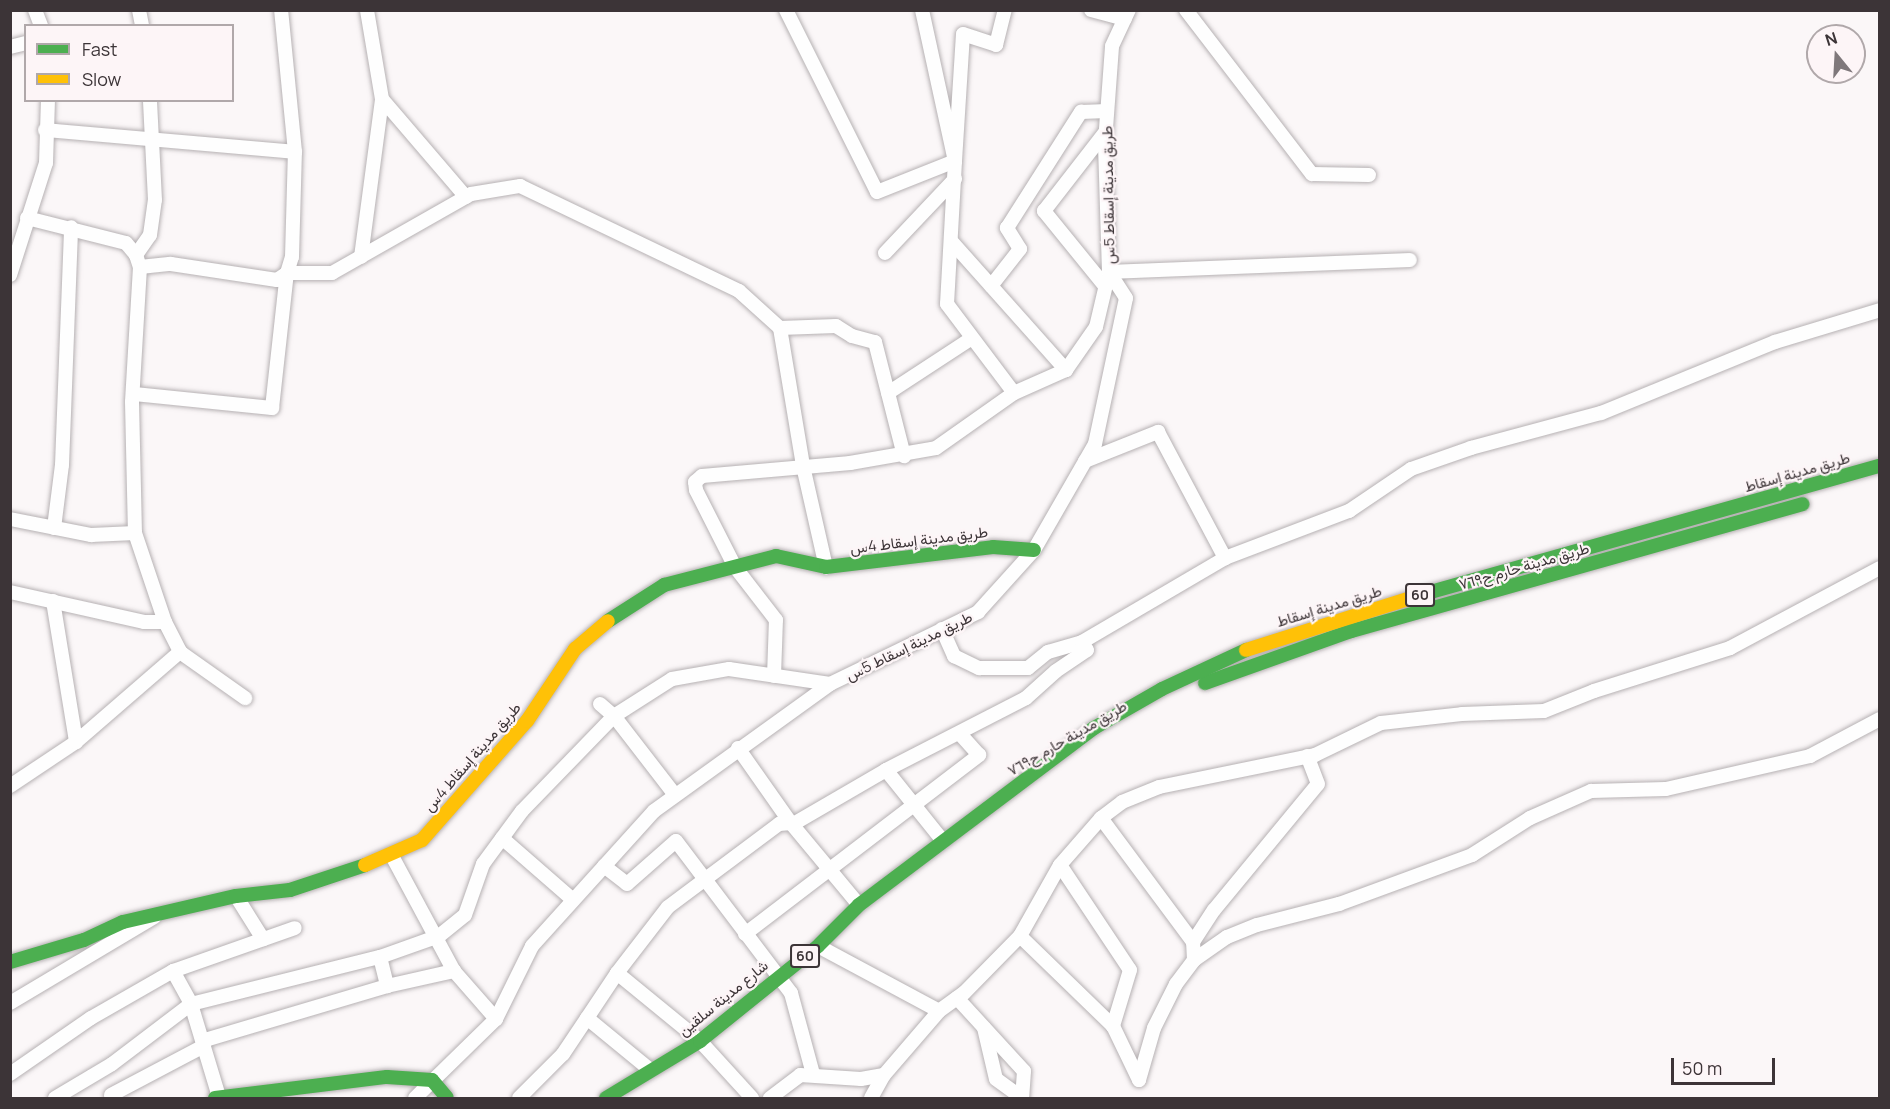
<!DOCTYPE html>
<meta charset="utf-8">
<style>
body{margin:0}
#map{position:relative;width:1890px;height:1109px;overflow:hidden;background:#fbf7f8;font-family:Manrope,Vazirmatn,sans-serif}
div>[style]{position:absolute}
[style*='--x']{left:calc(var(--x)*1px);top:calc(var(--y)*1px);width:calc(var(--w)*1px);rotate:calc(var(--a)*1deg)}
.roads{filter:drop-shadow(0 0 2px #b6b1b3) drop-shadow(0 0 2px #b6b1b3)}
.street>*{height:14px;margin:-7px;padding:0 7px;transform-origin:7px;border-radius:7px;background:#fefefe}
.fast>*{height:14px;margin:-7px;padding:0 7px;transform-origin:7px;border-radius:7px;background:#4caf50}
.slow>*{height:14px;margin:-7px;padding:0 7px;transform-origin:7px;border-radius:7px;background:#ffc107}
span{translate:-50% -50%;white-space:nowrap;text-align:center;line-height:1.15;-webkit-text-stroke:4.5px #fdf5f7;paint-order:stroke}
.shield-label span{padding:2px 4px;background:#fdf5f7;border:2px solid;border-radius:4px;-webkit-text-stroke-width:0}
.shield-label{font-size:14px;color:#3c3437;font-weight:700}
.street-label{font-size:15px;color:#3c3437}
.frame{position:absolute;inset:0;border:12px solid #3c3437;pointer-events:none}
.legend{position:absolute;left:24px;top:24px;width:210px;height:78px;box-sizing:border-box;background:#fdf5f7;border:2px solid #b0a8aa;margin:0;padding:8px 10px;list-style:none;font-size:18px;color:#3c3437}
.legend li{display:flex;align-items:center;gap:12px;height:30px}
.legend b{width:30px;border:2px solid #b0a8aa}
.north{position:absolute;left:1806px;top:24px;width:60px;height:60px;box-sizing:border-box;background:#fdf5f7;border:2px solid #b0a8aa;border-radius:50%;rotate:342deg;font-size:16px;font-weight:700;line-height:24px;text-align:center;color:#3c3437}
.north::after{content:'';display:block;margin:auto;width:21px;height:27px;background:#7f787b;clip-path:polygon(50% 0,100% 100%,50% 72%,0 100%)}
.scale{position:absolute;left:1671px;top:1058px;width:104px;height:27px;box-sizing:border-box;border:3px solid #3c3437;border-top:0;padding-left:8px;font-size:18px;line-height:21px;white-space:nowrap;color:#3c3437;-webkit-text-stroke:4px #fdf5f7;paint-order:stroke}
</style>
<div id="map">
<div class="roads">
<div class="street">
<i style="--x:35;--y:10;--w:17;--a:69"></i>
<i style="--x:139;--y:10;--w:16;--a:79"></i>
<i style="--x:786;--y:10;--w:203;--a:63.4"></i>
<i style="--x:877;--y:192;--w:84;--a:-21.7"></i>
<i style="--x:955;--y:161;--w:127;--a:-86.4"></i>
<i style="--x:963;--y:34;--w:35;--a:18"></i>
<i style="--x:996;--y:45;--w:36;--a:-76"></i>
<i style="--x:922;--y:10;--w:155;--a:77.7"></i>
<i style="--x:955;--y:161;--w:143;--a:93.2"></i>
<i style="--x:947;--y:304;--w:111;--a:53"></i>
<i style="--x:1091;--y:10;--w:35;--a:15"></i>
<i style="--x:1186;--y:10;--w:207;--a:52.5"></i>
<i style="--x:1312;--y:174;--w:57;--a:1"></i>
<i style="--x:10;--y:47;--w:16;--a:-14"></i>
<i style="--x:382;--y:99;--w:129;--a:49.4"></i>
<i style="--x:45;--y:130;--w:251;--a:5"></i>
<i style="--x:27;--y:218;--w:102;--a:14.2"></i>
<i style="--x:126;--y:243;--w:16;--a:50"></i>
<i style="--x:136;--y:255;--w:13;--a:72"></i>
<i style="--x:140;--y:267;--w:135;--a:93.4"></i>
<i style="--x:132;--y:402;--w:131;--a:88.7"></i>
<i style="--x:135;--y:533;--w:94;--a:71.4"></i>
<i style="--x:165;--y:622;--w:34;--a:63"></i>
<i style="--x:180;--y:652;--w:80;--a:35.3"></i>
<i style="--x:951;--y:241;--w:173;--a:48.3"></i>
<i style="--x:885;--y:253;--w:102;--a:-46.6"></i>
<i style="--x:136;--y:255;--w:24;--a:-55"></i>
<i style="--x:150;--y:235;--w:35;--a:-82"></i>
<i style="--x:155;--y:200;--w:100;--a:-92.9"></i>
<i style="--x:361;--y:257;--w:159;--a:-82.4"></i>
<i style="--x:382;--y:99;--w:90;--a:-99.6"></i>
<i style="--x:140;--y:267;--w:31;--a:-6"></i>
<i style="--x:171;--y:264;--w:107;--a:8.6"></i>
<i style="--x:277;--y:280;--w:12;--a:-35"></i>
<i style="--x:287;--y:273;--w:17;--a:-73"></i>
<i style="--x:292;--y:257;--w:105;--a:-88.4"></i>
<i style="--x:295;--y:152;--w:143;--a:-95.6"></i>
<i style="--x:10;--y:275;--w:118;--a:-72.2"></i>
<i style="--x:46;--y:163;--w:63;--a:-88.2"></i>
<i style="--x:991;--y:286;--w:47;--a:-51.9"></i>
<i style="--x:1020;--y:249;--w:25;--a:-122"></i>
<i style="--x:1007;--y:228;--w:138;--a:-57.5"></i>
<i style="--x:1081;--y:112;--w:26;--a:-2"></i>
<i style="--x:1105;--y:286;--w:97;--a:-129.1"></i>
<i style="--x:1044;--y:211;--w:101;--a:-52.2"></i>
<i style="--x:780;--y:328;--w:56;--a:-2"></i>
<i style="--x:836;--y:326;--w:19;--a:32"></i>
<i style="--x:852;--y:336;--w:24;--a:15"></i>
<i style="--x:875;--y:342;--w:118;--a:75.7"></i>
<i style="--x:888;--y:393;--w:100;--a:-33.2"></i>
<i style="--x:134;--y:394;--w:139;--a:5.8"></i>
<i style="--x:272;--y:408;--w:136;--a:-83.7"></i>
<i style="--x:287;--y:273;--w:45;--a:0"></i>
<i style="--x:332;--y:273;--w:160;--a:-29.6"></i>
<i style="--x:471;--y:194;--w:50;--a:-9.3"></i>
<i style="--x:520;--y:186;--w:243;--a:25.6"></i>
<i style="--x:739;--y:291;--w:55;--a:42.1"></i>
<i style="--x:780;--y:328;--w:140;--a:80.5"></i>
<i style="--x:803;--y:466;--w:104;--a:77.2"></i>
<i style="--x:1085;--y:461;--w:79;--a:-21.7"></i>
<i style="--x:1158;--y:432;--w:143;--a:62"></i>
<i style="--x:10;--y:519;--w:83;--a:11.2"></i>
<i style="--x:91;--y:535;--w:44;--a:-2.6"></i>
<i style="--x:54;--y:528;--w:64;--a:-82.8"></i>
<i style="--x:62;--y:465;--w:238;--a:-87.8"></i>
<i style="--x:10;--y:592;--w:137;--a:12.6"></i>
<i style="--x:144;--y:622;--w:21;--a:0"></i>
<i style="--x:53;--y:601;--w:143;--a:80.7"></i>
<i style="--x:942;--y:629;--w:30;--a:66"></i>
<i style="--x:954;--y:656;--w:28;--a:26"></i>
<i style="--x:979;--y:668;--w:49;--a:0"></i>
<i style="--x:1028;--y:668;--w:26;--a:-39"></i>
<i style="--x:1048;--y:652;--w:35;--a:-16"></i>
<i style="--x:1082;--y:642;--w:166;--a:-30.4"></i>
<i style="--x:1225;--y:558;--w:133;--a:-20.8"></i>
<i style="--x:1349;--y:511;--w:75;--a:-34.1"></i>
<i style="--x:1411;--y:469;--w:64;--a:-19.3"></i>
<i style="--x:1471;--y:448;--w:135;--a:-15.1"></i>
<i style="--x:1601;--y:413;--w:188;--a:-22.2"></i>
<i style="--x:1775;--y:342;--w:110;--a:-16.9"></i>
<i style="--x:774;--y:676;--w:56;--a:-88"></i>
<i style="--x:776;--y:620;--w:67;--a:-127.7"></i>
<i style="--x:735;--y:567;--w:86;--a:-116.9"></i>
<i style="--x:696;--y:490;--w:8;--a:-97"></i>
<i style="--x:695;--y:482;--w:9;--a:-41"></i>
<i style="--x:702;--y:476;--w:149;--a:-5"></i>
<i style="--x:850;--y:463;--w:87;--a:-9.9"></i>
<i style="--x:936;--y:448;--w:95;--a:-35.2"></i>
<i style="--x:1014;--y:393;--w:57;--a:-23.9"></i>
<i style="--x:1066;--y:370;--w:52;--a:-55.1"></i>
<i style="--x:1096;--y:327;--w:57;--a:-76.7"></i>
<i style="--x:1109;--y:272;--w:301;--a:-2.3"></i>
<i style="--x:600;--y:704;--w:18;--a:41"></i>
<i style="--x:614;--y:716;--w:100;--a:52.3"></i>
<i style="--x:738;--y:748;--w:90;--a:54.9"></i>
<i style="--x:790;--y:822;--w:108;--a:50.3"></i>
<i style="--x:886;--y:770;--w:90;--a:51.3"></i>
<i style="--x:10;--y:786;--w:79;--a:-33.7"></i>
<i style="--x:76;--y:742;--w:138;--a:-40.9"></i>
<i style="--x:1101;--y:818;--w:154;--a:53.4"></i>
<i style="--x:502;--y:838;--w:94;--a:41.1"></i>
<i style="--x:392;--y:856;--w:131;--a:61.7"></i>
<i style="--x:454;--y:971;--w:64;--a:48.8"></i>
<i style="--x:1060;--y:865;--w:126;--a:56.3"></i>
<i style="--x:1130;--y:970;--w:59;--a:106.9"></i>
<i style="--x:1113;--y:1026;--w:60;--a:64.3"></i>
<i style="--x:1139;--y:1080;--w:54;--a:-73.9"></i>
<i style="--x:1154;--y:1028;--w:49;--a:-63.4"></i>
<i style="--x:1176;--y:984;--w:30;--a:-53"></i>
<i style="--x:1194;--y:960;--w:18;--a:-93"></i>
<i style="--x:1193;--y:942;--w:38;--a:-57"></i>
<i style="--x:1214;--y:910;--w:163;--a:-50.5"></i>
<i style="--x:1318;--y:784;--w:30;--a:-111"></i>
<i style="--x:604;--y:866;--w:29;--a:38"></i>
<i style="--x:627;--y:884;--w:65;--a:-41.3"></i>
<i style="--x:676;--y:841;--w:191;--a:52.9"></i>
<i style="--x:791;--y:993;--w:84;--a:74.8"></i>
<i style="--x:236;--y:896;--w:51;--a:57.9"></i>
<i style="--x:745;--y:934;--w:295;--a:-37.4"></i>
<i style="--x:979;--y:755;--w:28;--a:-132"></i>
<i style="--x:1020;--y:936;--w:129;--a:44.1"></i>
<i style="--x:818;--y:946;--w:137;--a:28.2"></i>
<i style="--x:380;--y:957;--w:30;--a:76"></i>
<i style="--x:1194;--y:960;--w:40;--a:-34.9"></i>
<i style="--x:1227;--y:937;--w:32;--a:-22"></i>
<i style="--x:1257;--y:925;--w:85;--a:-14.4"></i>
<i style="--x:1339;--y:904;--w:142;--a:-20.2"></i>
<i style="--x:1472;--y:855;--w:69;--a:-32.5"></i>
<i style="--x:1530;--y:818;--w:67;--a:-23.9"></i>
<i style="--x:1591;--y:791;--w:75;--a:-1.5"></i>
<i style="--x:1666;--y:789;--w:148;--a:-12.9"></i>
<i style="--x:1810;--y:756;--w:79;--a:-27.9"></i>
<i style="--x:173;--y:971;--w:38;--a:61"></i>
<i style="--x:191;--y:1004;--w:97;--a:73.2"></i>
<i style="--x:617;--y:973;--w:107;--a:39.3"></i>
<i style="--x:700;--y:1041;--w:77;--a:47.6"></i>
<i style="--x:957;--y:998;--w:99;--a:47.5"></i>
<i style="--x:1024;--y:1071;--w:27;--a:94"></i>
<i style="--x:10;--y:1003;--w:168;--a:-30.8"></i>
<i style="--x:587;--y:1018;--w:80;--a:39.4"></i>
<i style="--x:984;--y:1028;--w:52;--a:76.8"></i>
<i style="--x:996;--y:1079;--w:32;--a:36"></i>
<i style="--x:10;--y:1074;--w:98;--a:-34.7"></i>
<i style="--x:91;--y:1018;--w:95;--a:-29.8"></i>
<i style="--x:173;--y:971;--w:129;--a:-19.4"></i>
<i style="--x:111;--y:1095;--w:105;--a:-27.8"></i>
<i style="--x:204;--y:1046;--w:6;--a:-81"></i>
<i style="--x:205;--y:1040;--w:190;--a:-16.5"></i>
<i style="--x:387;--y:986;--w:69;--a:-12.6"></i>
<i style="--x:55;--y:1098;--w:66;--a:-30.8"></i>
<i style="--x:112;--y:1064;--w:99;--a:-37.2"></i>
<i style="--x:191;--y:1004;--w:195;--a:-14"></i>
<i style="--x:380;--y:957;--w:63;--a:-19.6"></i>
<i style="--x:439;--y:936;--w:33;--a:-39"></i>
<i style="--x:465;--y:915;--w:54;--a:-70.6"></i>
<i style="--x:483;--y:864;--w:66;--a:-53.7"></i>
<i style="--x:522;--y:811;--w:132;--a:-45.9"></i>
<i style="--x:614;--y:716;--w:69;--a:-32.5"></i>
<i style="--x:672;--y:679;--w:58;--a:-10"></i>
<i style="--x:729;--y:669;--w:102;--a:8.4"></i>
<i style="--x:415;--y:1098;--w:113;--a:-44.3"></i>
<i style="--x:496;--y:1019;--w:81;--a:-63.7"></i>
<i style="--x:532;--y:946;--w:182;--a:-47.9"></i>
<i style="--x:654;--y:811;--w:217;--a:-35.8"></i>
<i style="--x:830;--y:684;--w:165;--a:-25.9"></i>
<i style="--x:978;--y:612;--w:84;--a:-47.9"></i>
<i style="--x:1034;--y:550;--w:122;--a:-60.1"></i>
<i style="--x:1095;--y:444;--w:149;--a:-78"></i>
<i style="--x:1126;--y:298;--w:31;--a:-123"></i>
<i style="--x:1109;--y:272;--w:130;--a:-91.8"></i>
<i style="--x:1105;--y:142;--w:96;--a:-85.8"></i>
<i style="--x:1112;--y:46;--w:40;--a:-65"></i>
<i style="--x:519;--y:1098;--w:62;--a:-45"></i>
<i style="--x:563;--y:1054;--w:97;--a:-56.3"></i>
<i style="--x:617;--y:973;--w:83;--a:-52.3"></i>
<i style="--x:668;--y:907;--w:139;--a:-36.8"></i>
<i style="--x:779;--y:824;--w:16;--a:-4"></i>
<i style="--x:795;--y:823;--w:105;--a:-30.2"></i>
<i style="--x:886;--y:770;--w:157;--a:-27.2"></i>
<i style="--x:1026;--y:698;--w:40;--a:-42"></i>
<i style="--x:1056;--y:671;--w:37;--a:-34"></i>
<i style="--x:1087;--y:650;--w:9;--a:-122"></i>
<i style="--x:770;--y:1098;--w:38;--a:-37"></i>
<i style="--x:800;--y:1075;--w:61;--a:3.8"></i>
<i style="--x:861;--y:1079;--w:23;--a:-10"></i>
<i style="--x:884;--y:1075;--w:84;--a:-49.3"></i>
<i style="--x:939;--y:1011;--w:31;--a:-36"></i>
<i style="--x:964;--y:993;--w:80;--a:-45.5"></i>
<i style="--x:1020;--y:936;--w:81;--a:-60.6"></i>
<i style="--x:1060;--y:865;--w:62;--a:-48.9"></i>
<i style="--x:1101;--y:818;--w:26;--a:-37"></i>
<i style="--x:1122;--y:802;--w:40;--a:-22"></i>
<i style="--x:1159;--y:787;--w:159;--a:-11.6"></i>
<i style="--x:1315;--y:755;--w:73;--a:-25.9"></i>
<i style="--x:1381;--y:723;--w:81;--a:-6.3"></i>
<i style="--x:1462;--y:714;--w:82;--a:-2.1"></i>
<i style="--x:1544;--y:711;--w:54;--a:-21.8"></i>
<i style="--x:1594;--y:691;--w:143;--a:-17.5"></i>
<i style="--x:1730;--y:648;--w:170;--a:-28.1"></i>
<i style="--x:871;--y:1098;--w:26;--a:-61"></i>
</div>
<div class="fast">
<i style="--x:1427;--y:593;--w:470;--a:-15.7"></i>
<i style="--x:608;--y:621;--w:67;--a:-32.7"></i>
<i style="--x:664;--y:585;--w:116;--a:-14.5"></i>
<i style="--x:776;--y:556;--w:51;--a:12.4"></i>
<i style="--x:826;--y:567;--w:168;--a:-6.8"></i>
<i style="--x:993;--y:547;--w:41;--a:4.2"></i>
<i style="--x:1205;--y:683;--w:155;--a:-19.6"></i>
<i style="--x:1351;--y:631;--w:469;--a:-15.7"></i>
<i style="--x:10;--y:962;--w:77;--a:-16.6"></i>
<i style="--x:84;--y:940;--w:43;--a:-24.8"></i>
<i style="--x:123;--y:922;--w:116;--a:-13"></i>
<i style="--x:236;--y:896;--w:54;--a:-6.3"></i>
<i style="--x:290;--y:890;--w:79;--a:-18.4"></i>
<i style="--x:215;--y:1098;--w:173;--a:-7"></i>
<i style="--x:387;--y:1077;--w:45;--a:3.8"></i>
<i style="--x:432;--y:1080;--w:23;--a:50"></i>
<i style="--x:606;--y:1098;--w:110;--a:-31.2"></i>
<i style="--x:700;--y:1041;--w:151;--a:-38.8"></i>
<i style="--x:818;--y:946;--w:58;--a:-45"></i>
<i style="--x:859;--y:905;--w:294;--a:-37"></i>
<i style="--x:1094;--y:728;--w:78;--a:-29.8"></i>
<i style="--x:1162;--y:689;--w:93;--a:-24.9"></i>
</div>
<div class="slow">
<i style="--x:1246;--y:650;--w:190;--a:-17.5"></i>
<i style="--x:365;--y:865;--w:62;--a:-23.7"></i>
<i style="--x:422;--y:840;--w:159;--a:-48.6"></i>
<i style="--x:527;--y:721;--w:87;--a:-56.3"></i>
<i style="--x:575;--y:649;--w:43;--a:-40.3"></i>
</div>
</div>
<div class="shield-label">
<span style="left:1420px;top:595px">60</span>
<span style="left:805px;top:956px">60</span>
</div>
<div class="street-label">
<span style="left:1108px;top:195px;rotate:-91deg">طريق مدينة إسقاط 5س</span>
<span style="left:1797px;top:472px;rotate:-16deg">طريق مدينة إسقاط</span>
<span style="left:919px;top:540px;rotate:-7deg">طريق مدينة إسقاط 4س</span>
<span style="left:1524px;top:566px;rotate:-16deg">طريق مدينة حارم ح٧٦٩</span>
<span style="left:1329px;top:606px;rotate:-17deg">طريق مدينة إسقاط</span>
<span style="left:909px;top:646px;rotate:-26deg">طريق مدينة إسقاط 5س</span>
<span style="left:1067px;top:738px;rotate:-30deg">طريق مدينة حارم ح٧٦٩</span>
<span style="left:472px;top:757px;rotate:-49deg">طريق مدينة إسقاط 4س</span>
<span style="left:723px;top:998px;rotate:-39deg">شارع مدينة سلقين</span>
</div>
<div class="frame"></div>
<ul class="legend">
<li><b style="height:8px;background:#4caf50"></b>Fast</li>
<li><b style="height:8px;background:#ffc107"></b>Slow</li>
</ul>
<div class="north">N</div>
<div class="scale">50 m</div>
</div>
